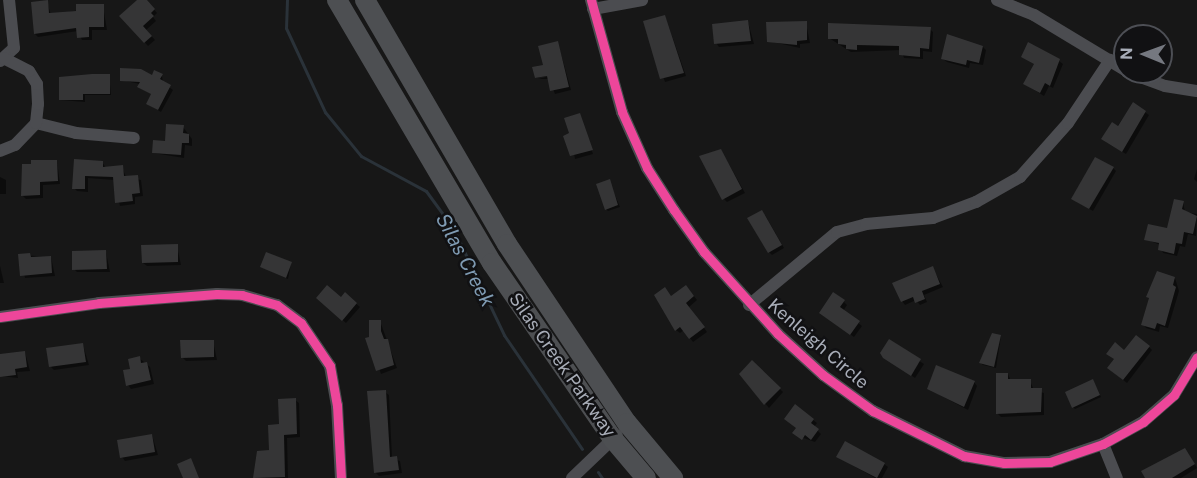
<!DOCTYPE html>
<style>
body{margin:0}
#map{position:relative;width:1197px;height:478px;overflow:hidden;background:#171717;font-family:"Public Sans",sans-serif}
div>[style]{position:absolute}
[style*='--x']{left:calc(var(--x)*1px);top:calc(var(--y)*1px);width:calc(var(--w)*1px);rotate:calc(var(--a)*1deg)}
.shadow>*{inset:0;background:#0007}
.stream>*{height:3px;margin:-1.5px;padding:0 1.5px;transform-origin:1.5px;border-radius:1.5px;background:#2a3239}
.building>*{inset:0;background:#353536}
.minor>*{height:12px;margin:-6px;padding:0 6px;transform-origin:6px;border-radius:6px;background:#4b4c50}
.primary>*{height:20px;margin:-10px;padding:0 10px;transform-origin:10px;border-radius:10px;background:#4d4f52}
.cycleway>*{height:9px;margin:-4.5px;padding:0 4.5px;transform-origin:4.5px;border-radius:4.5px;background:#ed469a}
span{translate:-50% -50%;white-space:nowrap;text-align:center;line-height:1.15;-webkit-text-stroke:5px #111113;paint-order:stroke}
.street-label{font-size:18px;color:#a8adb8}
.water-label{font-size:20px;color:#7f9bb3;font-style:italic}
.north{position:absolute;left:1113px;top:24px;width:60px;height:60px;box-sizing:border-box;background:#111113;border:2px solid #4d4f55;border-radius:50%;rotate:271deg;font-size:16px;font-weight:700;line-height:24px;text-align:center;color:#a8adb8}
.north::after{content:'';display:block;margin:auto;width:21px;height:27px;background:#757880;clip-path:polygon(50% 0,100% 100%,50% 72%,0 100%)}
</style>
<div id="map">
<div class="shadow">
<i style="clip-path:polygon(140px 0,146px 0,157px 13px,153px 17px,156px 21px,146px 30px,155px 40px,148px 46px,122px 16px)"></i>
<i style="clip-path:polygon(47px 2px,51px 15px,103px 6px,107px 30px,92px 30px,92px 40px,82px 40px,78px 31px,38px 37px,35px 34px)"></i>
<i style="clip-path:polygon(665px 16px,686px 76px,665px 82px,644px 22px)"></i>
<i style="clip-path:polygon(748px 22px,754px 44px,719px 47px,716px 43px)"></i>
<i style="clip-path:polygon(806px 23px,810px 43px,800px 44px,800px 48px,768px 41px)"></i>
<i style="clip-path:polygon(930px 29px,933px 32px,932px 52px,923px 51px,923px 59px,904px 58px,901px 50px,851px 52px,829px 38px)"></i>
<i style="clip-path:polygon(949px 35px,983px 47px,986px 50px,983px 65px,970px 63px,969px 68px,947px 62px,943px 59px)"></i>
<i style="clip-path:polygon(558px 43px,571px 90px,555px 94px,549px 79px,538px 79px,554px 75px,536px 78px,534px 68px,544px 66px)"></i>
<i style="clip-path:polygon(1059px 61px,1063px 64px,1053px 88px,1049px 86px,1044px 96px,1025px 84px)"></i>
<i style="clip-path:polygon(109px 75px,111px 95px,85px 95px,85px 102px,60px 100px)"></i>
<i style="clip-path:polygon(162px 76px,163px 83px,173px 90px,161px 112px,148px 104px,153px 95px,140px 84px,121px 80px)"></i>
<i style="clip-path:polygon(1133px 104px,1149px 115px,1126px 154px,1106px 142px)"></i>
<i style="clip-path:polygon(579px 114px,593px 154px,575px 159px,571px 134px)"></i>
<i style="clip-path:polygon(183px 127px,192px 139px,192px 146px,185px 145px,184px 158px,153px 153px)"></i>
<i style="clip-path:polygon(721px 150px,745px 193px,727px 202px,724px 199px)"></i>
<i style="clip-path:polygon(57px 161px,60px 184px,43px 185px,43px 198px,26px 199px,22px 195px)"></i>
<i style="clip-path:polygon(75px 161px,102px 162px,106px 168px,122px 167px,126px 177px,141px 180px,143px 196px,135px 197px,135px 204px,120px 206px,114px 180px,88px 178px,88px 192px,77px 191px,74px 188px)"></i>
<i style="clip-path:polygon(1113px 168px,1116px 171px,1093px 211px,1077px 202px)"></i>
<i style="clip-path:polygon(1197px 169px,1197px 182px,1194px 179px)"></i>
<i style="clip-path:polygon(0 177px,6px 180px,6px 194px,0 194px)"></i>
<i style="clip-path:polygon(609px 181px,620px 207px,608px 211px,606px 209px)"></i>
<i style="clip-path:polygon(1183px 202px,1185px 212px,1197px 214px,1196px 236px,1188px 234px,1185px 247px,1180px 246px,1177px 256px,1163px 253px,1160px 245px,1146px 239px,1169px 230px)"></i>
<i style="clip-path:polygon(765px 215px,784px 248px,772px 255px,769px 252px)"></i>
<i style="clip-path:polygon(177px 246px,181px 265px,147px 266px,143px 263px)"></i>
<i style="clip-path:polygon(106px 252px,110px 272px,77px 272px,74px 269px)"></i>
<i style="clip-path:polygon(20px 255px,51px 257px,55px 276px,25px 278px)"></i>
<i style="clip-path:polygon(291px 263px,288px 279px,262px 267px)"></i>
<i style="clip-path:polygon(0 266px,4px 283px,0 283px)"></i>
<i style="clip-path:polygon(932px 267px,943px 287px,924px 295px,927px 302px,920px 305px,916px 300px,905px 305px,902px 301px)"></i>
<i style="clip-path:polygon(1175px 278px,1179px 291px,1168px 328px,1160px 326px,1159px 332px,1146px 328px,1143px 324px)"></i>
<i style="clip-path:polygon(689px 290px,697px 300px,689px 307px,707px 332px,693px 342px,684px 330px,680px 333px,676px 330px,672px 298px)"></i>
<i style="clip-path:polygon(346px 295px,360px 307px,346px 323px,321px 301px,342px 299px)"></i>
<i style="clip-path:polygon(844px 302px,847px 305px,843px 311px,862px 326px,854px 337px,824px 316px)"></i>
<i style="clip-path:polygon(380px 321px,397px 368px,381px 374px,370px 338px)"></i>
<i style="clip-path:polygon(1001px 336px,996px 368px,983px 365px,981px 363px)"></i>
<i style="clip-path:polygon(213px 341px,217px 360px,186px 361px,182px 357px)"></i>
<i style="clip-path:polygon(889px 341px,924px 364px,915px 378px,885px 356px)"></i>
<i style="clip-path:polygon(83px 345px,89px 365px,54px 370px,51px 367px)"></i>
<i style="clip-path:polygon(1149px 347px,1152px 350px,1127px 383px,1112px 371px,1124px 352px)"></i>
<i style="clip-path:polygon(25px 352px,30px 371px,17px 372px,18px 378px,0 376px,0 356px)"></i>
<i style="clip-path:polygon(139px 358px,150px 367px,154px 384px,131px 389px,128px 385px,132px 370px)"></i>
<i style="clip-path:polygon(752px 362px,783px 392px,769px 408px,741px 374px)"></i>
<i style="clip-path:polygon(1008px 374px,1011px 381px,1030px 381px,1034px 390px,1044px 393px,1044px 415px,1001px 417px,997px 413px)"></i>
<i style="clip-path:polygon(1093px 380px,1101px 397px,1075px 409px,1073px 407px)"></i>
<i style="clip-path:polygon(974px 382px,977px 386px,968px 410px,929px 389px)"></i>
<i style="clip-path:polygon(385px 392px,389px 395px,392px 458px,400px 461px,402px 473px,379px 476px,375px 472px)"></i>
<i style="clip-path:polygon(295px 400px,299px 403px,300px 437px,287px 438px,288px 478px,255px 478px,258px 452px,271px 452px)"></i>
<i style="clip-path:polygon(795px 406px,817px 423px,814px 427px,821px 434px,815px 442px,798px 436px)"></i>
<i style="clip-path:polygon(152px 435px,158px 455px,125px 461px,122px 457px)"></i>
<i style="clip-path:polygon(1188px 453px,1197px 468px,1181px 478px,1147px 478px)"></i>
<i style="clip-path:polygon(838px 457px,884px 464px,888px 467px,882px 478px,875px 478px)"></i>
</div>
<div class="stream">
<i style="--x:287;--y:0;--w:28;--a:92"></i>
<i style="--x:286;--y:28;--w:93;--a:65.1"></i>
<i style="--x:325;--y:112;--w:57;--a:50.7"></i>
<i style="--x:361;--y:156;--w:74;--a:28.3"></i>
<i style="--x:426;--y:191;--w:46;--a:53.9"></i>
<i style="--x:453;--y:228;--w:119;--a:64.5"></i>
<i style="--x:504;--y:335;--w:138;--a:55.6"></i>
<i style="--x:598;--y:472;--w:7;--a:56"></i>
</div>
<div class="building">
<i style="clip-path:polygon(48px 0,49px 13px,76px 11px,76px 4px,104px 4px,104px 27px,89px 27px,89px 37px,77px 38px,76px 28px,34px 34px,31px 2px)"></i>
<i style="clip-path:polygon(137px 0,147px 0,155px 9px,151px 13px,154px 16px,143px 26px,152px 36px,144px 43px,119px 16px)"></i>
<i style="clip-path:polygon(665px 15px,684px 73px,660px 79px,643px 21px)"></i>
<i style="clip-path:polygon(748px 20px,751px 41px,714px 44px,712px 24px)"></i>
<i style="clip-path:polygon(807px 21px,807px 40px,797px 41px,797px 45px,767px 42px,766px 22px)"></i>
<i style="clip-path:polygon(828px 23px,931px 27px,929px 49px,920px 48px,920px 57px,899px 55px,899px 46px,857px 45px,857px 50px,846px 49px,846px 45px,838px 44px,838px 39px,828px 39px)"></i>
<i style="clip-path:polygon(947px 34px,983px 46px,979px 63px,967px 60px,966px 65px,941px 59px)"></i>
<i style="clip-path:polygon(558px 41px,569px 87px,550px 91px,547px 76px,535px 78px,532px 67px,543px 65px,538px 46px)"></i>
<i style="clip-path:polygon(1028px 42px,1060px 59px,1050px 86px,1045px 83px,1040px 93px,1023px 84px,1034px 64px,1021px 57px)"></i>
<i style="clip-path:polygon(120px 68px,141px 69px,152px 75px,154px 70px,163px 74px,160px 79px,171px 85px,158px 110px,146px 104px,151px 94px,137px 87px,140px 82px,120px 81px)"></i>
<i style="clip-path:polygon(92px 74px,110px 74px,110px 94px,83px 94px,83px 100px,59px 100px,59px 77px)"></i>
<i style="clip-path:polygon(1133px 102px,1146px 111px,1122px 152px,1101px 139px,1112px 122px,1118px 126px)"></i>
<i style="clip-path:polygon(580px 113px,593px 150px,570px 156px,563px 136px,569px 133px,564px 118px)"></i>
<i style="clip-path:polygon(166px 124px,184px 125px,183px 133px,189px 134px,189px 143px,182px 143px,181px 155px,152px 153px,153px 140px,165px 141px)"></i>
<i style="clip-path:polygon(721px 149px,742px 189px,722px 200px,699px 156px)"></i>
<i style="clip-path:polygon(1095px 157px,1114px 167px,1089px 209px,1071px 199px)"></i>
<i style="clip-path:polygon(74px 159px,103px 161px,103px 167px,123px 165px,124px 176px,138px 175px,140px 193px,132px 194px,133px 201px,115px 203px,113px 177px,85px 176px,85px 189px,72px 189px)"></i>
<i style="clip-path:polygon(31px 160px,57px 160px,58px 181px,40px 182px,40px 195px,21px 196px,22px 164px,31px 164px)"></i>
<i style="clip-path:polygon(610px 179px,618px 205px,605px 210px,596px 184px)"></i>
<i style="clip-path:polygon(1174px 199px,1184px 201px,1182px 209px,1197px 216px,1193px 234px,1184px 232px,1182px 244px,1176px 243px,1174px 254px,1158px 250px,1159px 243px,1144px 240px,1148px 224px,1167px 228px)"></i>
<i style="clip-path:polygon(762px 210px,782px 245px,768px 253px,747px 218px)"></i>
<i style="clip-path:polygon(178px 244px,178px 262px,142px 263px,141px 245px)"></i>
<i style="clip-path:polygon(106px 250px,107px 269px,72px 270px,72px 251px)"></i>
<i style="clip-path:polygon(266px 252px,292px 262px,286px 278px,260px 267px)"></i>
<i style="clip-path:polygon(30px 253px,31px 257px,51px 256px,52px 273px,20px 276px,18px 254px)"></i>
<i style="clip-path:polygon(933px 266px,940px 284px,922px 291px,925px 299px,915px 303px,913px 297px,901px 302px,892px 283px)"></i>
<i style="clip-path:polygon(1157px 271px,1175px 277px,1173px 285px,1176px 287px,1165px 326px,1157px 323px,1155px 329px,1141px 325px,1149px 298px,1146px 297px)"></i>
<i style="clip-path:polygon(327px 285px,341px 297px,345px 292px,357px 303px,342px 321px,316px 298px)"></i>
<i style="clip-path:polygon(686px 285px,694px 296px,686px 303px,705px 327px,689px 339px,680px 327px,675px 331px,654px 295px,665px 287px,671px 296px)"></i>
<i style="clip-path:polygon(833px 292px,845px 300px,840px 307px,860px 321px,850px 335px,819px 313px)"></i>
<i style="clip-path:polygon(369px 320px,381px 320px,381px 331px,384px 339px,388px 339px,394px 365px,376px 371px,365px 338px,369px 337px)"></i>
<i style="clip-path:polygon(992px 333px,1001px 335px,994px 367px,979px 363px)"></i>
<i style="clip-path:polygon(1136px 335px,1150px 346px,1123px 380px,1107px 368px,1114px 359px,1106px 354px,1115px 342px,1124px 350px)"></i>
<i style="clip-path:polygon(889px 339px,921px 359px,911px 376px,883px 358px,880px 353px)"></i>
<i style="clip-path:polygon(180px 340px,214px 340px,214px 357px,181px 358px)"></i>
<i style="clip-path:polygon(83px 343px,86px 362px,49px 367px,46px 348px)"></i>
<i style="clip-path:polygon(25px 351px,27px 367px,15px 369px,16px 375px,0 377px,0 354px)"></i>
<i style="clip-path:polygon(140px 356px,141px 363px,147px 362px,151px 380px,126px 386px,123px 370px,130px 369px,128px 359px)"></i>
<i style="clip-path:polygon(752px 360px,781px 388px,764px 405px,739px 374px)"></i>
<i style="clip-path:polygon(936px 365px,975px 381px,964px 407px,927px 389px)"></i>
<i style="clip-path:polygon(996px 373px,1008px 373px,1008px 379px,1031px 379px,1031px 388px,1042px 388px,1041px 412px,996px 414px)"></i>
<i style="clip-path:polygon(1093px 379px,1100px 395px,1072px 408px,1065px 392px)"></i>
<i style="clip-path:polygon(386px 390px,390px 457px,397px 456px,399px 470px,374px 473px,367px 391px)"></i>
<i style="clip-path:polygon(296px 398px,297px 434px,284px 435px,285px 477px,253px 478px,257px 451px,269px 450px,268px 425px,279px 424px,278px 399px)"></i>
<i style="clip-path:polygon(795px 404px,814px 419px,811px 423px,819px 429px,811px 440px,805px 435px,802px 440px,792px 433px,796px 428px,784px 419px)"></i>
<i style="clip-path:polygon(152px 434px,155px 452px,120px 458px,117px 440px)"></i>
<i style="clip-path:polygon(845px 441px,885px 463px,877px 478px,836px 457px)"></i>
<i style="clip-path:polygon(1185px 448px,1195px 464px,1172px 478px,1145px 478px,1141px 471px)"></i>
<i style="clip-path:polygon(191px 458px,199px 478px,183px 478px,177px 464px)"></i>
</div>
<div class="minor">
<i style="--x:591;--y:0;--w:116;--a:74.5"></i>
<i style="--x:622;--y:112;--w:61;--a:65.9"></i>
<i style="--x:647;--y:168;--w:50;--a:57.3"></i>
<i style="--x:674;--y:210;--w:52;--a:54.5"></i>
<i style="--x:704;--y:252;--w:110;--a:47.9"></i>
<i style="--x:778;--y:334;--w:61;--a:42.3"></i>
<i style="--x:823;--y:375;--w:62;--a:35.8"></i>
<i style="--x:873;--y:411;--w:102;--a:26.3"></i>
<i style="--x:964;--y:456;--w:41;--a:9.9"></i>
<i style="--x:1004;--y:463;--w:46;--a:-1.2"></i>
<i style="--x:1050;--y:462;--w:56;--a:-18.8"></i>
<i style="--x:1103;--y:444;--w:46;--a:-28.8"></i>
<i style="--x:1143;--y:422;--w:41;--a:-41.1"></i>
<i style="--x:1174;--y:395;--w:44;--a:-58.8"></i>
<i style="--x:997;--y:0;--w:40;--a:22"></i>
<i style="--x:1034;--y:15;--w:106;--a:31.1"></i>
<i style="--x:593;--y:9;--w:50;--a:-10.4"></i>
<i style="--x:0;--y:61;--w:19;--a:-43"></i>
<i style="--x:14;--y:48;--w:48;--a:-95.9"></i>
<i style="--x:1127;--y:72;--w:40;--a:20.2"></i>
<i style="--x:1165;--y:86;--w:32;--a:9"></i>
<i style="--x:36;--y:123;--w:41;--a:14"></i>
<i style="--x:76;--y:133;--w:58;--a:4.9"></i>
<i style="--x:0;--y:151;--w:16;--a:-22"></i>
<i style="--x:15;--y:145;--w:30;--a:-46"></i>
<i style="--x:36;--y:123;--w:19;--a:-84"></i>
<i style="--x:38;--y:104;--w:20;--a:-93"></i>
<i style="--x:37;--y:84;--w:15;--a:-122"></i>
<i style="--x:29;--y:71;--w:28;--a:-153"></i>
<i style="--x:749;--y:305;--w:114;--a:-39.7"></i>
<i style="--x:837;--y:232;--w:30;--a:-15"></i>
<i style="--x:866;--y:224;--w:67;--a:-5.1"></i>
<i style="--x:933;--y:218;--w:46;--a:-20.4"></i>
<i style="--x:976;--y:202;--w:51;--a:-29.6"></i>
<i style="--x:1020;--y:177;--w:72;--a:-48.4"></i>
<i style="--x:1068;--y:123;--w:76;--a:-56.3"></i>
<i style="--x:0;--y:317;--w:100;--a:-8"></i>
<i style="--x:99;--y:303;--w:118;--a:-4.4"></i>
<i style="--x:217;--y:294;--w:25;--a:2"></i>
<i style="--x:242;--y:295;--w:36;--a:16"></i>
<i style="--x:277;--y:305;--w:30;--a:37"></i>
<i style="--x:301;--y:323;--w:52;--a:56"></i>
<i style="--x:330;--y:366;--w:40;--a:80"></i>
<i style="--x:337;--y:405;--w:73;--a:86.9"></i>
<i style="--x:1103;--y:444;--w:37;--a:68"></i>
<i style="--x:572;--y:478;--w:62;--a:-43.7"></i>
</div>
<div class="primary">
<i style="--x:337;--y:0;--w:305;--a:59.5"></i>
<i style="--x:492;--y:263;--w:214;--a:55.5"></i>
<i style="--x:613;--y:439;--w:51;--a:49.8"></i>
<i style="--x:365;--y:0;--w:282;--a:59.8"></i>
<i style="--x:507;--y:244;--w:216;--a:56.2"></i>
<i style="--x:627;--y:423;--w:72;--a:50.1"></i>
</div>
<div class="cycleway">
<i style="--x:591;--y:0;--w:116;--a:74.5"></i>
<i style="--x:622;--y:112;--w:61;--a:65.9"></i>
<i style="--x:647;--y:168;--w:50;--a:57.3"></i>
<i style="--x:674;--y:210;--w:52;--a:54.5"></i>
<i style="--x:704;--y:252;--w:110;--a:47.9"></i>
<i style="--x:778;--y:334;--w:61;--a:42.3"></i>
<i style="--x:823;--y:375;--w:62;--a:35.8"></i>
<i style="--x:873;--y:411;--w:102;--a:26.3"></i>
<i style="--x:964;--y:456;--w:41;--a:9.9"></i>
<i style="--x:1004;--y:463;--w:46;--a:-1.2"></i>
<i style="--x:1050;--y:462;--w:56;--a:-18.8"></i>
<i style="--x:1103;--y:444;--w:46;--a:-28.8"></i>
<i style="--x:1143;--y:422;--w:41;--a:-41.1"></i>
<i style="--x:1174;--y:395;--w:44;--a:-58.8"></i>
<i style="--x:0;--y:317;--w:100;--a:-8"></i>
<i style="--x:99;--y:303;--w:118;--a:-4.4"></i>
<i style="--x:217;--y:294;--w:25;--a:2"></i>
<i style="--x:242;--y:295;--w:36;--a:16"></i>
<i style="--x:277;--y:305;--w:30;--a:37"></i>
<i style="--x:301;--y:323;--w:52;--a:56"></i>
<i style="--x:330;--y:366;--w:40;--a:80"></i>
<i style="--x:337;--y:405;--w:73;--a:86.9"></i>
</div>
<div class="street-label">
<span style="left:818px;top:344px;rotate:41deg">Kenleigh Circle</span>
<span style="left:562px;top:365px;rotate:55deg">Silas Creek Parkway</span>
</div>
<div class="water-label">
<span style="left:465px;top:260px;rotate:62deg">Silas Creek</span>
</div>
<div class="north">N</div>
</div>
